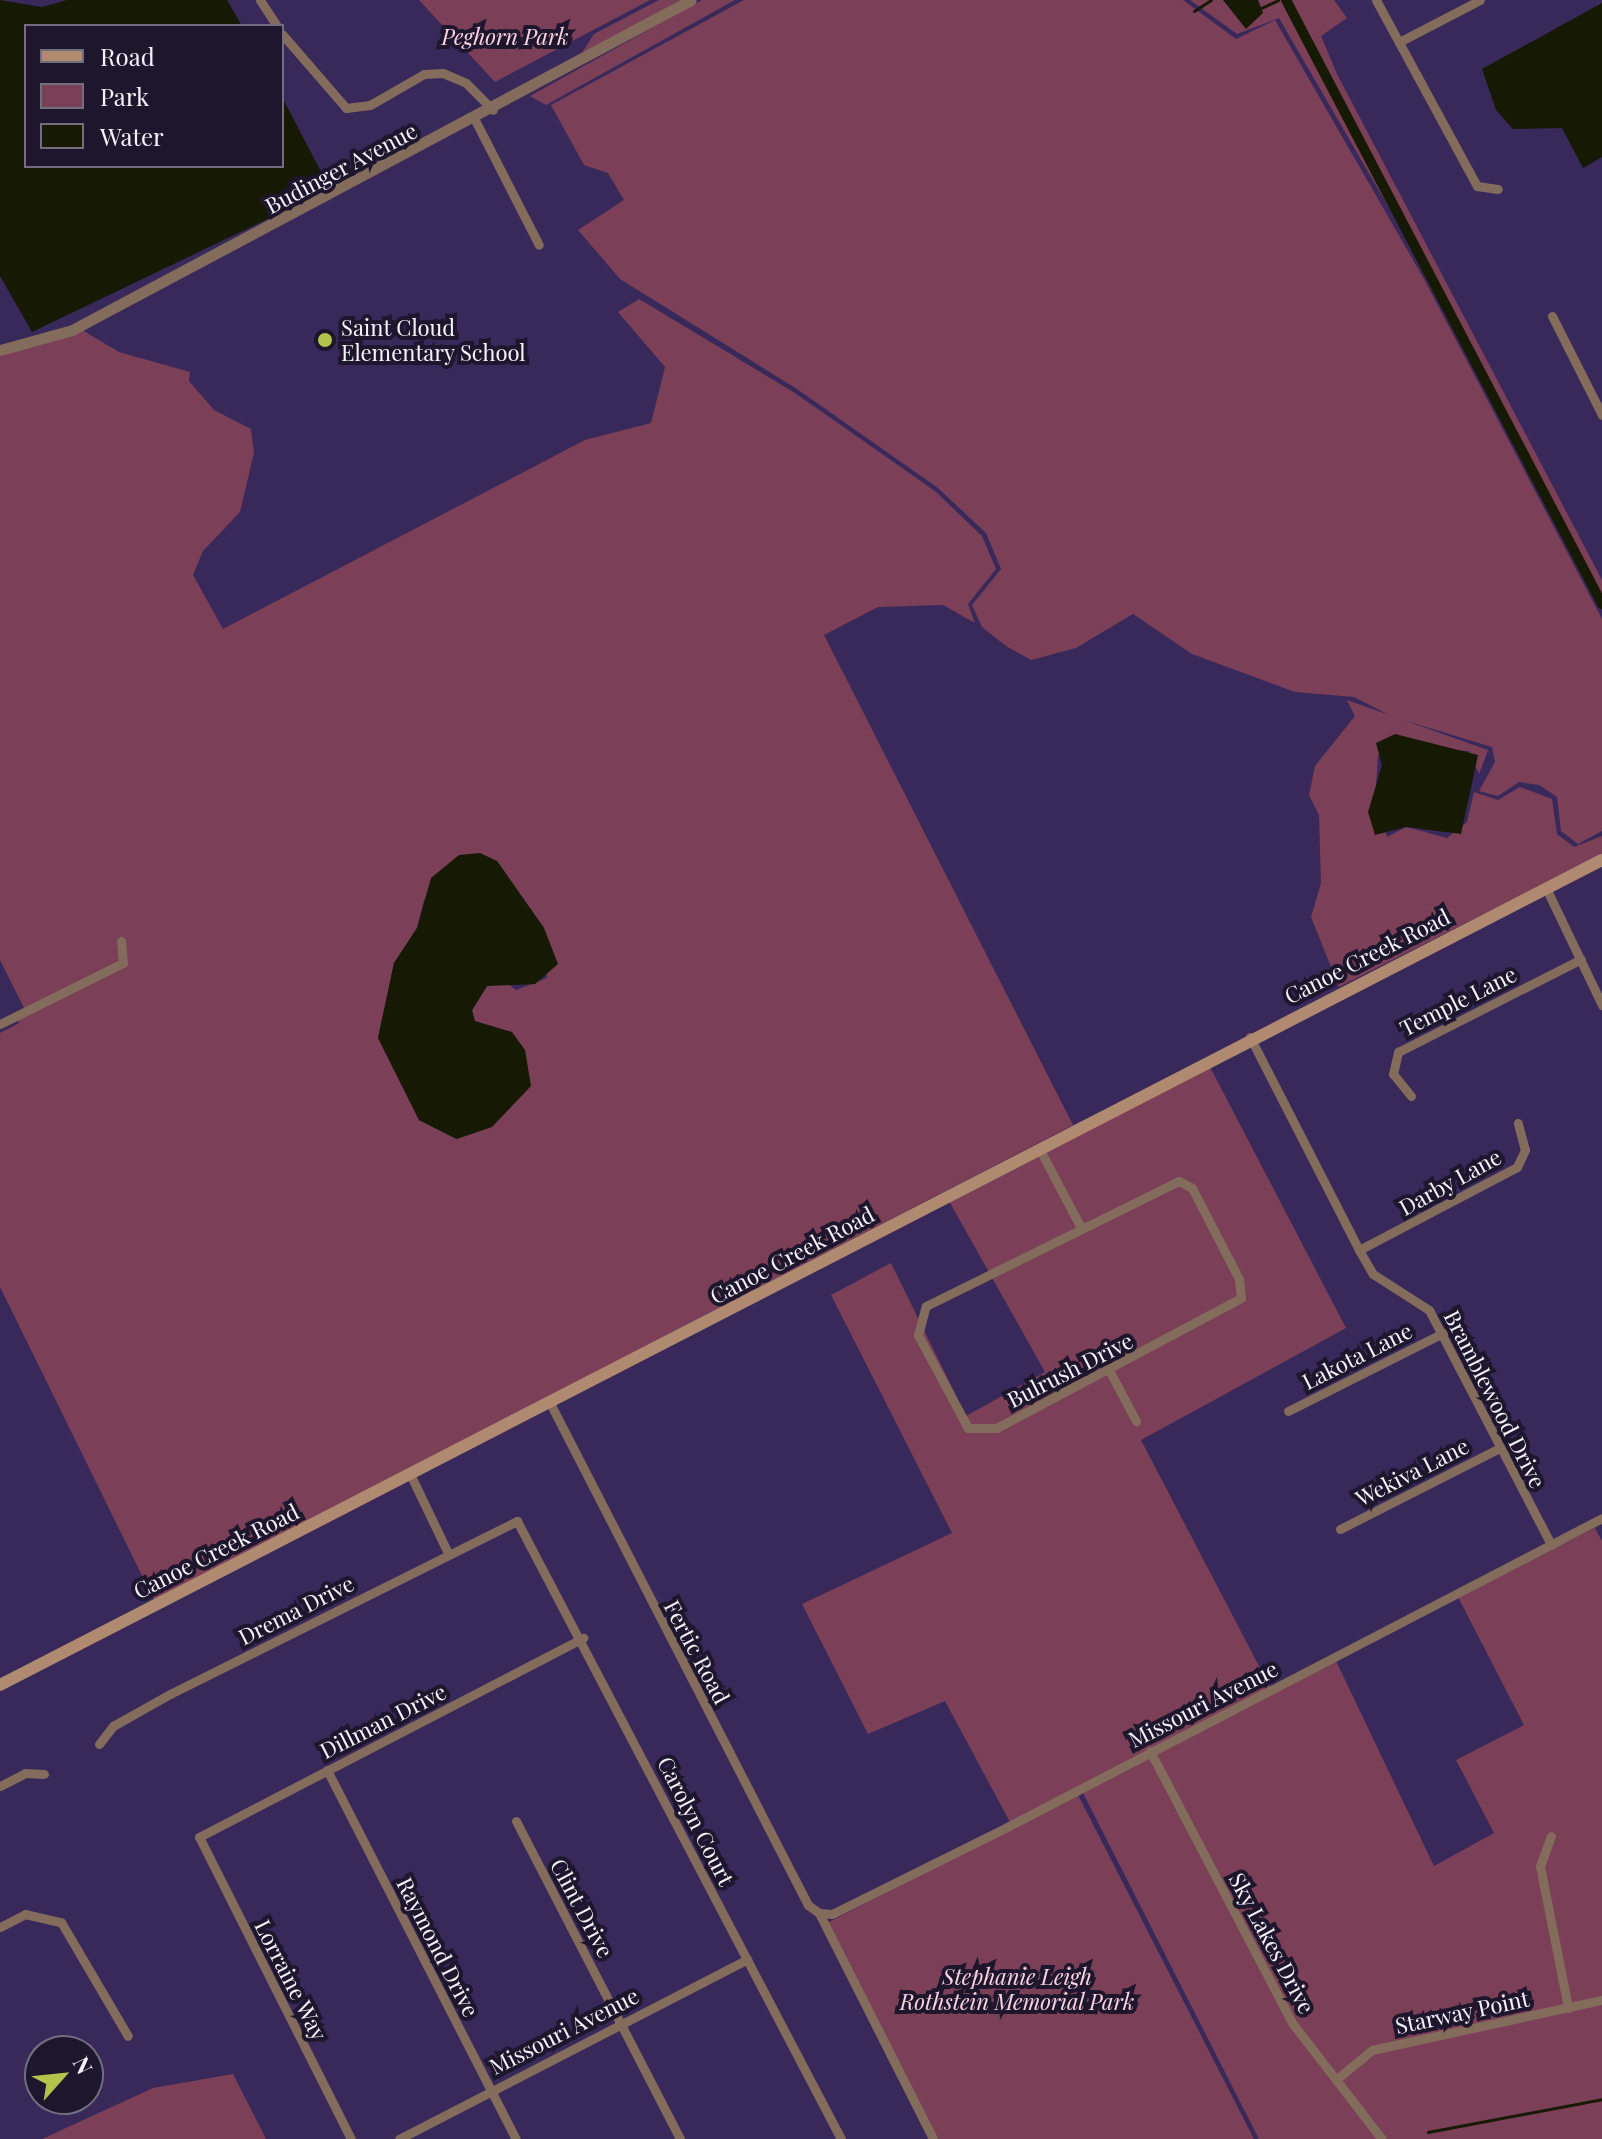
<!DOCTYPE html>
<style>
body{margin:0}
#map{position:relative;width:1602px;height:2139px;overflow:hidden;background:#39285a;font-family:"Playfair Display",serif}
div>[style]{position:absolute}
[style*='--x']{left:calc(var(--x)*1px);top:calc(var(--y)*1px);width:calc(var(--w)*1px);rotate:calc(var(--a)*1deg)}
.green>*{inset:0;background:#7b4057}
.water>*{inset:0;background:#161904}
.stream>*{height:3px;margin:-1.5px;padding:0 1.5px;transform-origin:1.5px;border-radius:1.5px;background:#161904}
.canal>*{height:10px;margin:-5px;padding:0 5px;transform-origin:5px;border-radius:5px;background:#161904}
.minor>*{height:9px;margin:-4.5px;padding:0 4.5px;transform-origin:4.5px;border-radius:4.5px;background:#836c5b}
.tertiary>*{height:11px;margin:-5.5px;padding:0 5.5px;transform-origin:5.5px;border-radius:5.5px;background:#836c5b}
.secondary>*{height:12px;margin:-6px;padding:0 6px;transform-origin:6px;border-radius:6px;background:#b08a70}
.dots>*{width:22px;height:22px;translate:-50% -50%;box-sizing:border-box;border:4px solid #1d162d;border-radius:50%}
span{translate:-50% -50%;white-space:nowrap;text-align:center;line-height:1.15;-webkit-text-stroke:8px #1d162d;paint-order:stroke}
.park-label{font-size:22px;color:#fdd3e1;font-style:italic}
.street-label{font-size:22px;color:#f5f3fa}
.poi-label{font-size:22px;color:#f5f3fa}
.left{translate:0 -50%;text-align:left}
.legend{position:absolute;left:24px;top:24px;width:260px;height:144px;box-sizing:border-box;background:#1d162d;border:2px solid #736e7f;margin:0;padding:10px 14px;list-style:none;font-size:24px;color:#f5f3fa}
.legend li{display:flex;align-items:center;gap:16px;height:40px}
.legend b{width:40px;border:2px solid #736e7f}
.north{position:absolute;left:24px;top:2035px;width:80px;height:80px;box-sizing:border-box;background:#1d162d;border:2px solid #736e7f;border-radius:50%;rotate:63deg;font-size:22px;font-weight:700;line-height:32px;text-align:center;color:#f5f3fa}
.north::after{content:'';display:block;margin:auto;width:28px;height:36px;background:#b2c34c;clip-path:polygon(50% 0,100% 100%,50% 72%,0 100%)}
</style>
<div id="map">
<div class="green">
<i style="clip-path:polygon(419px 0,650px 0,495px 82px)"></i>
<i style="clip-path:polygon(659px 0,681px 0,580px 56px,594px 34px)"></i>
<i style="clip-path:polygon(702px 0,735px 0,546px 105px,530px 96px)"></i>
<i style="clip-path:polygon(744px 0,1183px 0,1236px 39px,1275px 20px,1424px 279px,1602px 619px,1602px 831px,1578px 844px,1561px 831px,1557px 797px,1539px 785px,1519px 782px,1498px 796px,1479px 791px,1495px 762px,1492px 747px,1393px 717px,1354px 697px,1295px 692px,1192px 654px,1133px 614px,1076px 648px,1031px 660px,1006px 646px,982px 627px,972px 605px,1001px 569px,986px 533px,938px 488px,797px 389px,620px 279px,578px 230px,624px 200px,608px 173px,584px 165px,551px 105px)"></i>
<i style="clip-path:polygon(1190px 0,1223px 0,1263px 13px,1258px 0,1334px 0,1347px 18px,1321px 36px,1337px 74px,1602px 580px,1602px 608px,1429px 277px,1279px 18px,1237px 34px)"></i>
<i style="clip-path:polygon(evenodd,639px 299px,795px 393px,935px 491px,982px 536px,996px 569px,968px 604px,975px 623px,943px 605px,878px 607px,824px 635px,1073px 1125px,154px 1600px,0 1287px,0 1033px,19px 1023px,15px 1015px,24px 1008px,0 960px,0 355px,82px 330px,119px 352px,190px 372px,189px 381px,214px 410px,251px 429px,254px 453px,240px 512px,203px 551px,193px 575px,223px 629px,585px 440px,651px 423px,665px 367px,618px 312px,639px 299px,497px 861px,544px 928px,547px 978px,516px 990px,505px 981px,487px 986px,472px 1011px,475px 1021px,525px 1050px,524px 1065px,456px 1139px,419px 1120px,378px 1038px,394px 963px,417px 928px,424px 900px,497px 861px)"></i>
<i style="clip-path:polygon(1347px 700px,1488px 750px,1479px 774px,1469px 751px,1435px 750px,1395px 734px,1378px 756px,1375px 802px,1387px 837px,1406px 827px,1447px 838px,1467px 822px,1474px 792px,1498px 800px,1520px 787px,1552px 799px,1557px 834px,1574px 847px,1602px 836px,1602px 854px,1339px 987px,1311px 917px,1321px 883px,1319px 815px,1309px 795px,1315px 766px,1355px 716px)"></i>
<i style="clip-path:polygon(1209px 1065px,1346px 1328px,1141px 1440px,1272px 1691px,1335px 1659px,1434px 1866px,1494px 1833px,1456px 1760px,1524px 1725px,1458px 1597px,1595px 1528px,1602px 1541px,1602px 2139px,1259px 2139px,1083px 1793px,1011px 1824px,945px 1701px,868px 1734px,802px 1604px,952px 1533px,831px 1295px,891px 1263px,966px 1416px,1045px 1372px,949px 1201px)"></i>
<i style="clip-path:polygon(1078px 1795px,1254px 2139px,934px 2139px,825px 1924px)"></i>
<i style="clip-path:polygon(233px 2074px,266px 2139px,42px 2139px,153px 2088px)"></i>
</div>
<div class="water">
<i style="clip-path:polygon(0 0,42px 7px,67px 0,227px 0,242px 26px,26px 26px,26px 166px,282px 166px,282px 97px,330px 189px,32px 332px,0 276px)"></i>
<i style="clip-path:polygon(1223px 0,1258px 0,1263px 13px,1246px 29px)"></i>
<i style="clip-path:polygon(1602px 3px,1602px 157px,1583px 168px,1562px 128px,1513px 129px,1496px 110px,1482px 69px)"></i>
<i style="clip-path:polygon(1395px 734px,1478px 755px,1461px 834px,1406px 827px,1375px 835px,1368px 812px,1382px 765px,1376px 743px)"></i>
<i style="clip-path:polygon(480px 853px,497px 861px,544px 928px,558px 964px,535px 984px,487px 986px,472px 1010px,475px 1021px,512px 1032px,525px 1050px,531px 1086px,492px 1127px,457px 1139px,419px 1120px,378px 1038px,394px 963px,417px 928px,431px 878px,459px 855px)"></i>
</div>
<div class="stream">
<i style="--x:1259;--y:9;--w:21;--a:-25"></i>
<i style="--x:1194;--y:11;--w:20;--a:-33"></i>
<i style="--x:1428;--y:2132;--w:177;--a:-10.7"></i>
</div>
<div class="canal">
<i style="--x:1286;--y:0;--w:682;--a:62.38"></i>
</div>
<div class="minor">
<i style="--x:260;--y:0;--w:31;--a:57"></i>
<i style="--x:1376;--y:0;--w:212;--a:61.5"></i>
<i style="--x:1477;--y:186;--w:21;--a:8"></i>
<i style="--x:282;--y:34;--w:98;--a:49.1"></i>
<i style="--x:346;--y:108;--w:24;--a:-7"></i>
<i style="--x:370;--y:105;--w:62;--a:-29.9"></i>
<i style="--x:424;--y:74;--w:19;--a:-3"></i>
<i style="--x:443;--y:73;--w:25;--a:23"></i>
<i style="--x:466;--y:83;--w:38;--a:45"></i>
<i style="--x:1399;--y:42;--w:91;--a:-27.4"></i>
<i style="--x:475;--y:120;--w:140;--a:62.9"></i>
<i style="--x:1552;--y:316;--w:111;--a:63.2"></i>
<i style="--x:1546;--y:888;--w:130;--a:64.4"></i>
<i style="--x:0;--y:1024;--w:137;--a:-26.4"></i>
<i style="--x:123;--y:963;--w:22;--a:-95"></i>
<i style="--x:1250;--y:1037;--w:239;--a:62.9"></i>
<i style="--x:1359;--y:1250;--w:28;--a:60"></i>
<i style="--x:1373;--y:1274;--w:67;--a:32.7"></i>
<i style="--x:1429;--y:1310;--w:264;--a:62.5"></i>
<i style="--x:1411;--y:1096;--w:28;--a:-129"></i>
<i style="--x:1393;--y:1074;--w:23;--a:-77"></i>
<i style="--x:1398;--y:1052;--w:205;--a:-26.9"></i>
<i style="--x:1039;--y:1148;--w:88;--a:62.3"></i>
<i style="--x:1179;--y:1181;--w:15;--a:28"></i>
<i style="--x:1192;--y:1188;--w:102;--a:62.7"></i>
<i style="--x:1239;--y:1279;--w:19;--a:84"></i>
<i style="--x:1241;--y:1298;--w:276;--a:152"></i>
<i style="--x:997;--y:1428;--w:29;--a:180"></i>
<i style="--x:968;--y:1428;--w:106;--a:-118.3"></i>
<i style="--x:918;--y:1335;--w:30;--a:-75"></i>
<i style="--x:926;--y:1306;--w:282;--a:-26.3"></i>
<i style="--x:1359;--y:1250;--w:178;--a:-27.7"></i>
<i style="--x:1517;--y:1167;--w:19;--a:-65"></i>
<i style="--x:1525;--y:1150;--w:28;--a:-105"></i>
<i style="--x:1109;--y:1370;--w:58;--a:62.1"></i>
<i style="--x:550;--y:1403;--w:564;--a:62.8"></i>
<i style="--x:808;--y:1905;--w:14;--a:36"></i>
<i style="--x:1288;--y:1411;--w:174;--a:-26.7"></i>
<i style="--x:410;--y:1474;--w:85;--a:64.3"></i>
<i style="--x:1340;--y:1529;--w:179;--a:-26.9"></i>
<i style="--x:99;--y:1744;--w:23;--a:-52"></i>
<i style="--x:113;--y:1726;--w:65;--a:-29.3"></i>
<i style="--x:170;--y:1694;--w:388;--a:-26.5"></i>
<i style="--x:517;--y:1521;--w:698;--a:62.33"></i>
<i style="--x:1150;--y:1751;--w:308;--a:62.4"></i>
<i style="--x:1293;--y:2024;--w:145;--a:52.3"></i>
<i style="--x:327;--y:1770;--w:415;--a:62.9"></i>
<i style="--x:0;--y:1786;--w:28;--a:-27"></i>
<i style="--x:25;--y:1773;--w:19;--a:3"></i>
<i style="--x:516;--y:1821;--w:358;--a:62.7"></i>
<i style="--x:1551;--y:1836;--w:32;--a:110"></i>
<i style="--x:1540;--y:1866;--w:145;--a:78.8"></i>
<i style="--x:819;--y:1913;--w:13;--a:4"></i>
<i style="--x:832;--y:1914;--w:195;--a:-26.4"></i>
<i style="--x:1007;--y:1827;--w:670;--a:-27.44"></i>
<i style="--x:819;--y:1913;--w:253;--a:63.2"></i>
<i style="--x:0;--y:1927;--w:28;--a:-27"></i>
<i style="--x:25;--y:1914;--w:37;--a:13"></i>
<i style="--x:61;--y:1922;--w:132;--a:59.6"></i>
<i style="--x:1338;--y:2078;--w:44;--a:-39.5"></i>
<i style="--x:1372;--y:2050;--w:235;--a:-12.3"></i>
<i style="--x:351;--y:2139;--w:338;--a:-116.7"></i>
<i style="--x:199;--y:1837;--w:433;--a:-27.4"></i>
<i style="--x:399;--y:2139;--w:392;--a:-27.3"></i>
</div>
<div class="tertiary">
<i style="--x:0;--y:350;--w:75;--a:-15.5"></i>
<i style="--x:72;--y:330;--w:701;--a:-28.06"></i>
</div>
<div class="secondary">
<i style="--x:0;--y:1685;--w:1802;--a:-27.25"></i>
</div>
<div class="dots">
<i style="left:325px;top:340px;background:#b2c34c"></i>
</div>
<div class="park-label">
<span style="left:505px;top:37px">Peghorn Park</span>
<span style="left:1017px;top:1989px">Stephanie Leigh<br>Rothstein Memorial Park</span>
</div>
<div class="street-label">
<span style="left:341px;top:168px;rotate:-28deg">Budinger Avenue</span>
<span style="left:1367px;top:956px;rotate:-27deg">Canoe Creek Road</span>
<span style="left:1458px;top:1001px;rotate:-27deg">Temple Lane</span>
<span style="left:1450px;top:1182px;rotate:-29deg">Darby Lane</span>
<span style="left:792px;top:1255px;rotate:-28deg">Canoe Creek Road</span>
<span style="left:1357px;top:1356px;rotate:-27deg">Lakota Lane</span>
<span style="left:1070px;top:1370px;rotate:-27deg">Bulrush Drive</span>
<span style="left:1495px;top:1399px;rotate:63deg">Bramblewood Drive</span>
<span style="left:1412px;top:1472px;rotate:-27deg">Wekiva Lane</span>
<span style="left:216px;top:1551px;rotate:-27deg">Canoe Creek Road</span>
<span style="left:296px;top:1610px;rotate:-27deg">Drema Drive</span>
<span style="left:697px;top:1652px;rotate:62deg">Fertic Road</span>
<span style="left:1203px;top:1704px;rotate:-27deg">Missouri Avenue</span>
<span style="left:383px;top:1721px;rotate:-27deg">Dillman Drive</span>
<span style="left:696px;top:1821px;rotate:63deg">Carolyn Court</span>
<span style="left:582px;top:1908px;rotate:62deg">Clint Drive</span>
<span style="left:1272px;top:1943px;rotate:62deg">Sky Lakes Drive</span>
<span style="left:438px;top:1947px;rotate:63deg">Raymond Drive</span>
<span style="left:291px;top:1980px;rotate:63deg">Lorraine Way</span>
<span style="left:1462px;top:2012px;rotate:-12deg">Starway Point</span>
<span style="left:564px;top:2031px;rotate:-27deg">Missouri Avenue</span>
</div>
<div class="poi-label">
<span class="left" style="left:341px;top:340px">Saint Cloud<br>Elementary School</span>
</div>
<ul class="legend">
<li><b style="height:10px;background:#b08a70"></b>Road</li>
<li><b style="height:22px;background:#7b4057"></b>Park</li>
<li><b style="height:22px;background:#161904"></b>Water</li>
</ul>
<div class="north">N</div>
</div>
